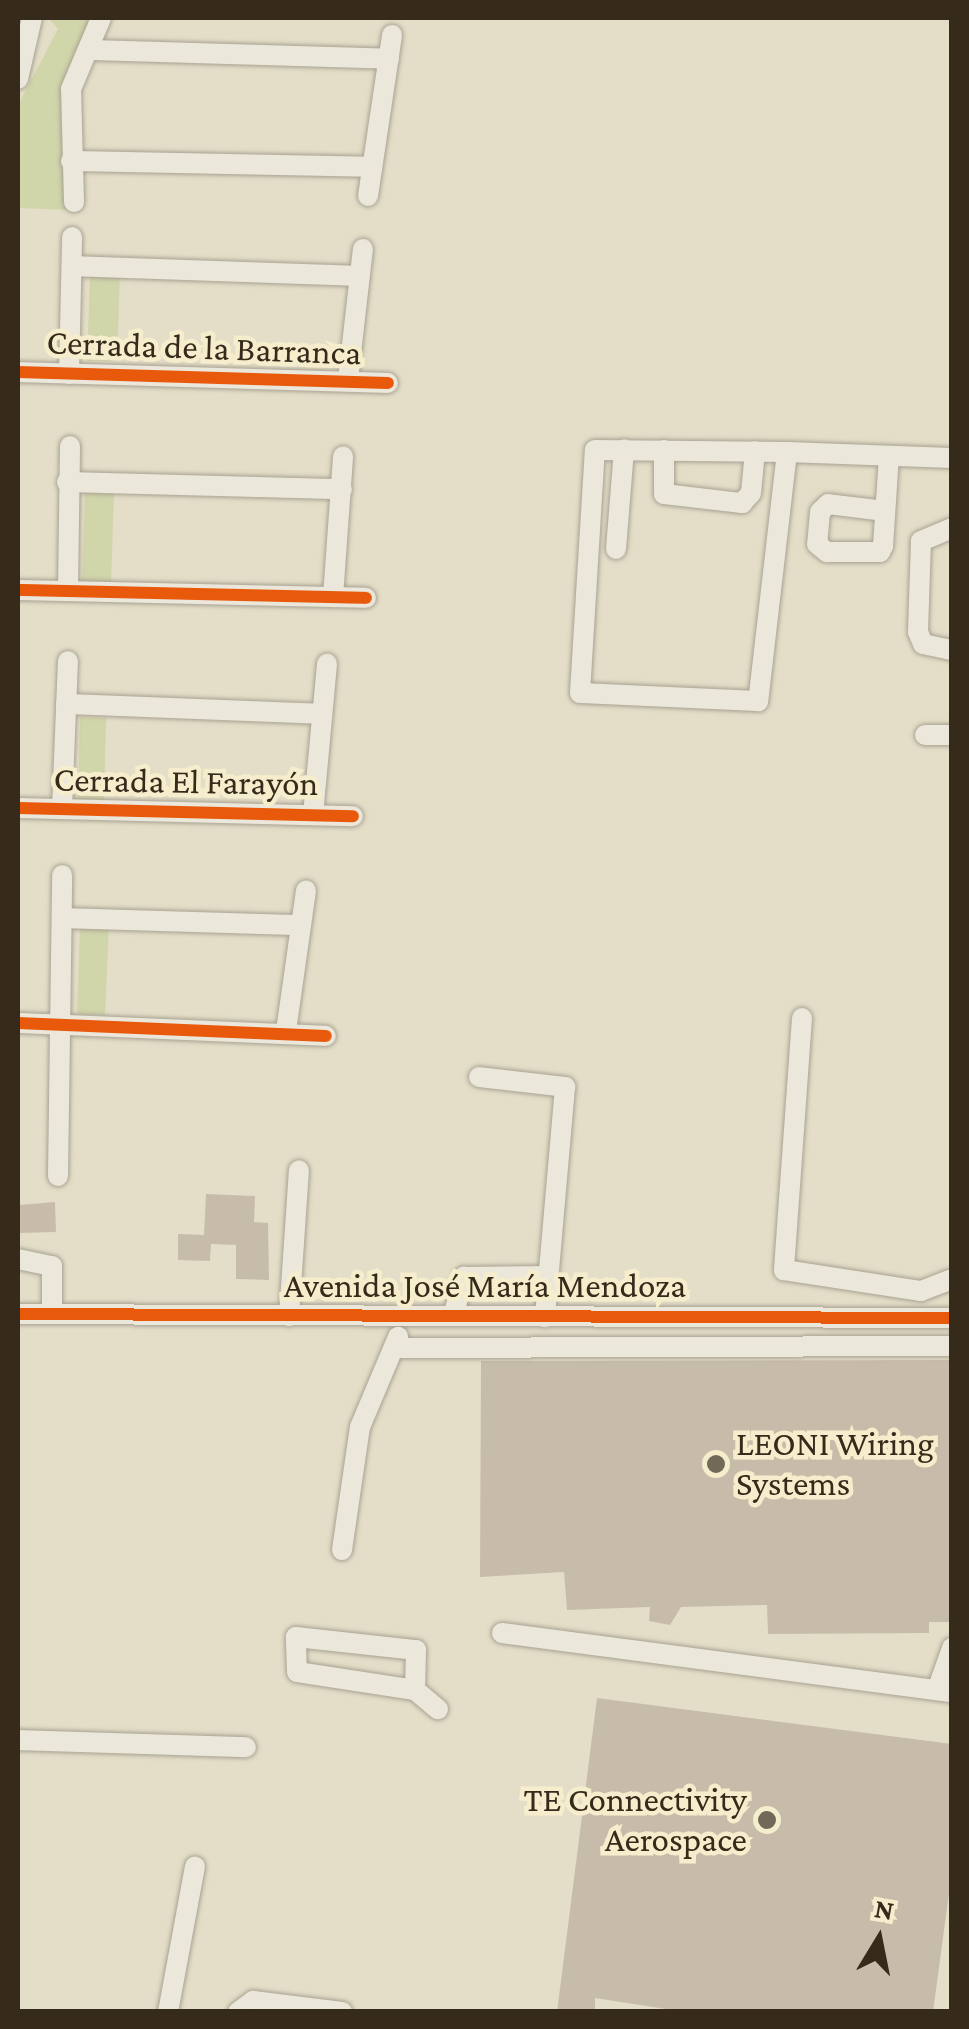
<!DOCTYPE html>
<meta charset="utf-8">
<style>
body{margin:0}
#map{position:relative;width:969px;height:2029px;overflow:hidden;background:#e4dec8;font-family:"Crimson Pro",serif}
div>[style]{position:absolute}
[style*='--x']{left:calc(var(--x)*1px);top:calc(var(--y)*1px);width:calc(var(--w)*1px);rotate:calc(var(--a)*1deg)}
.green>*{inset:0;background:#d1d5aa}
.building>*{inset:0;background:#c7bca9}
.roads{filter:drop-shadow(0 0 2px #a8a292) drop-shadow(0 0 2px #a8a292)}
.minor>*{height:20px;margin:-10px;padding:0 10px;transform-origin:10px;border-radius:10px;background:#ebe7db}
.cycleway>*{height:12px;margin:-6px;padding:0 6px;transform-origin:6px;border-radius:6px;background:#e8590c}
.dots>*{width:28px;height:28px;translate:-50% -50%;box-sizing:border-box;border:5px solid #f6edcd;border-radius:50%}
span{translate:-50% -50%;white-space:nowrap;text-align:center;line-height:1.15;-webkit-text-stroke:9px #f6edcd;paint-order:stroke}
.street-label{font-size:35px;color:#362a1b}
.poi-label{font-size:35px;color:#362a1b}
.left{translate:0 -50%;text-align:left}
.right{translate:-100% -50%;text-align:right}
.frame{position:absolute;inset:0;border:20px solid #362a1b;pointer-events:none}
.north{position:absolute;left:829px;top:1889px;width:100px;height:100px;-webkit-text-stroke:8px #f6edcd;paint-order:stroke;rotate:10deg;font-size:28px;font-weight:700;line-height:40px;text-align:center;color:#362a1b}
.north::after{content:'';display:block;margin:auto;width:35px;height:45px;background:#362a1b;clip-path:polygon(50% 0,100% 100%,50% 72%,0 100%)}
</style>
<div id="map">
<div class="green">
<i style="clip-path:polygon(48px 18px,94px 18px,64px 93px,69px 210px,18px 208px,18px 105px,58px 29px)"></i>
<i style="clip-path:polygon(90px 273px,120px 274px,117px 361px,87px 361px)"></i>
<i style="clip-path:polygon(85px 493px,114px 494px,111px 584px,82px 583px)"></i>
<i style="clip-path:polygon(80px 717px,106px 718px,104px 801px,78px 801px)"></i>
<i style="clip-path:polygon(80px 924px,109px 925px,105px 1015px,77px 1014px)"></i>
</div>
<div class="building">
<i style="clip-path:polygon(206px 1194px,255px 1196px,254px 1222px,268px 1223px,269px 1280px,236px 1279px,236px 1245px,211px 1244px,210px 1261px,178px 1260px,178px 1234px,204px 1235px)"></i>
<i style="clip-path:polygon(55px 1202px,56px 1232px,18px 1233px,18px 1205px)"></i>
<i style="clip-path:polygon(952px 1360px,952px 1622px,929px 1622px,929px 1633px,768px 1634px,767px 1605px,681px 1607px,670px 1625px,649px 1621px,650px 1607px,567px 1610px,564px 1572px,480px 1577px,481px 1361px)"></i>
<i style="clip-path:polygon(597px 1698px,952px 1744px,952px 1871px,933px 2012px,685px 2012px,595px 1998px,595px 2012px,557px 2012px)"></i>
</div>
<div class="roads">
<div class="minor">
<i style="--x:93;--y:50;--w:296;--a:1.7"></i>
<i style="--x:18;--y:79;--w:63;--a:-77.1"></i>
<i style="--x:71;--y:161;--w:301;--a:1.1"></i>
<i style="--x:368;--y:196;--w:163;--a:-81.5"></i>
<i style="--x:74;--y:202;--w:113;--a:-91.5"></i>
<i style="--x:71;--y:89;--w:77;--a:-67.1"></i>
<i style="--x:72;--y:266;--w:287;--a:2"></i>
<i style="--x:18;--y:372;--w:370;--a:1.7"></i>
<i style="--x:69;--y:374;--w:137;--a:-88.7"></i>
<i style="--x:348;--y:380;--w:132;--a:-83.5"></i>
<i style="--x:664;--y:450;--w:44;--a:90"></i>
<i style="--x:664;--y:494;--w:79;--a:6.6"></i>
<i style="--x:742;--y:503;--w:13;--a:-48"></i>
<i style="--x:751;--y:493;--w:42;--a:-84.6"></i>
<i style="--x:787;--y:452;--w:251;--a:96.6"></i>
<i style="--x:758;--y:701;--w:178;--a:-177.4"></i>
<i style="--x:580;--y:693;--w:243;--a:-86.5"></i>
<i style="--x:595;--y:450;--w:192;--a:0.6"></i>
<i style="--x:787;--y:452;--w:165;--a:2.1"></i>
<i style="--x:67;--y:482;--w:275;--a:1.5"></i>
<i style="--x:885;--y:511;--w:57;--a:-173"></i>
<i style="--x:828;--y:504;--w:11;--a:135"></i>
<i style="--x:820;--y:512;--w:32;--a:95"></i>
<i style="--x:817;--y:544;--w:13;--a:39"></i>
<i style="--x:827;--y:552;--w:53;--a:0"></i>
<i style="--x:880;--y:552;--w:7;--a:-63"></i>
<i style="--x:883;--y:546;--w:90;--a:-86.2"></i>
<i style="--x:952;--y:528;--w:34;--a:157"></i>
<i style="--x:921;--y:541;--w:91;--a:91.9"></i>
<i style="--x:918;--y:632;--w:13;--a:67"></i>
<i style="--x:923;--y:644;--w:30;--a:12"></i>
<i style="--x:616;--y:549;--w:100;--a:-85.4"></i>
<i style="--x:18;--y:590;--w:348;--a:1.3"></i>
<i style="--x:68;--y:590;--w:144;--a:-89.2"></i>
<i style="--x:333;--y:597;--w:141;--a:-85.9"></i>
<i style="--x:66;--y:704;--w:256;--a:2.2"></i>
<i style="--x:925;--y:735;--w:27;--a:0"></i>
<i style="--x:18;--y:808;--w:335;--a:1.4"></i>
<i style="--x:62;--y:809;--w:148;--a:-87.7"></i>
<i style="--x:313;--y:815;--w:152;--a:-84.7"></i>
<i style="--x:62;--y:918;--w:239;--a:1.7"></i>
<i style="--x:802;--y:1018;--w:253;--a:94.1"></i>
<i style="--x:784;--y:1270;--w:139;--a:8.7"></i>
<i style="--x:921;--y:1291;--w:33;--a:-21"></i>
<i style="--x:18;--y:1023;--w:308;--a:2.4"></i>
<i style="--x:286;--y:1031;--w:142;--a:-81.9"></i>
<i style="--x:479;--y:1077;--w:87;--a:6.6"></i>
<i style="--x:565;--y:1087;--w:231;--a:95"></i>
<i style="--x:58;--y:1176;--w:301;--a:-89.2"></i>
<i style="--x:18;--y:1259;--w:35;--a:12"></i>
<i style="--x:52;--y:1266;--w:48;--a:90"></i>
<i style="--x:18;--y:1314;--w:934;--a:0.25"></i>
<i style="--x:289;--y:1316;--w:146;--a:-86.1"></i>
<i style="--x:453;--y:1316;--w:41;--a:-74.2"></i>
<i style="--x:464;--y:1277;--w:84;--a:-0.7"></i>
<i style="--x:396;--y:1348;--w:556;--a:-0.21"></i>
<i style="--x:342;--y:1550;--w:124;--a:-81.7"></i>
<i style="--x:360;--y:1427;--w:98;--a:-67.1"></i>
<i style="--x:502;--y:1633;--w:454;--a:7.5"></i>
<i style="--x:415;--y:1690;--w:119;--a:-171.3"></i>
<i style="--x:297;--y:1672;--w:35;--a:-92"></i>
<i style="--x:296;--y:1637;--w:121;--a:6.2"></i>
<i style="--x:416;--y:1650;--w:40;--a:91.4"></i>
<i style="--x:415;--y:1690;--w:30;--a:40"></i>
<i style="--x:937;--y:1690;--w:45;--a:-70.3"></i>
<i style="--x:18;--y:1740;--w:228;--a:1.8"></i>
<i style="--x:168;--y:2012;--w:148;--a:-79.5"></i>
<i style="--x:238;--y:2012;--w:19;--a:-36"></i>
<i style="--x:253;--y:2001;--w:90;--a:7"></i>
</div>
</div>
<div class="cycleway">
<i style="--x:18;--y:372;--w:370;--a:1.7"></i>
<i style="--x:18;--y:590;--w:348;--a:1.3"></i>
<i style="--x:18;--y:808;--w:335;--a:1.4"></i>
<i style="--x:18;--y:1023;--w:308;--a:2.4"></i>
<i style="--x:18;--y:1314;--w:934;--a:0.25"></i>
</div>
<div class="dots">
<i style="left:716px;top:1464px;background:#736958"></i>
<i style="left:767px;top:1820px;background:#736958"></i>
</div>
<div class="street-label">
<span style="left:204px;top:348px;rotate:2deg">Cerrada de la Barranca</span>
<span style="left:186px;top:782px;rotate:1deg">Cerrada El Farayón</span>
<span style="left:485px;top:1286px">Avenida José María Mendoza</span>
</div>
<div class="poi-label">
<span class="left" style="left:736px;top:1464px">LEONI Wiring<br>Systems</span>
<span class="right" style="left:747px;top:1820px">TE Connectivity<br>Aerospace</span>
</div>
<div class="frame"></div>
<div class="north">N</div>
</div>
